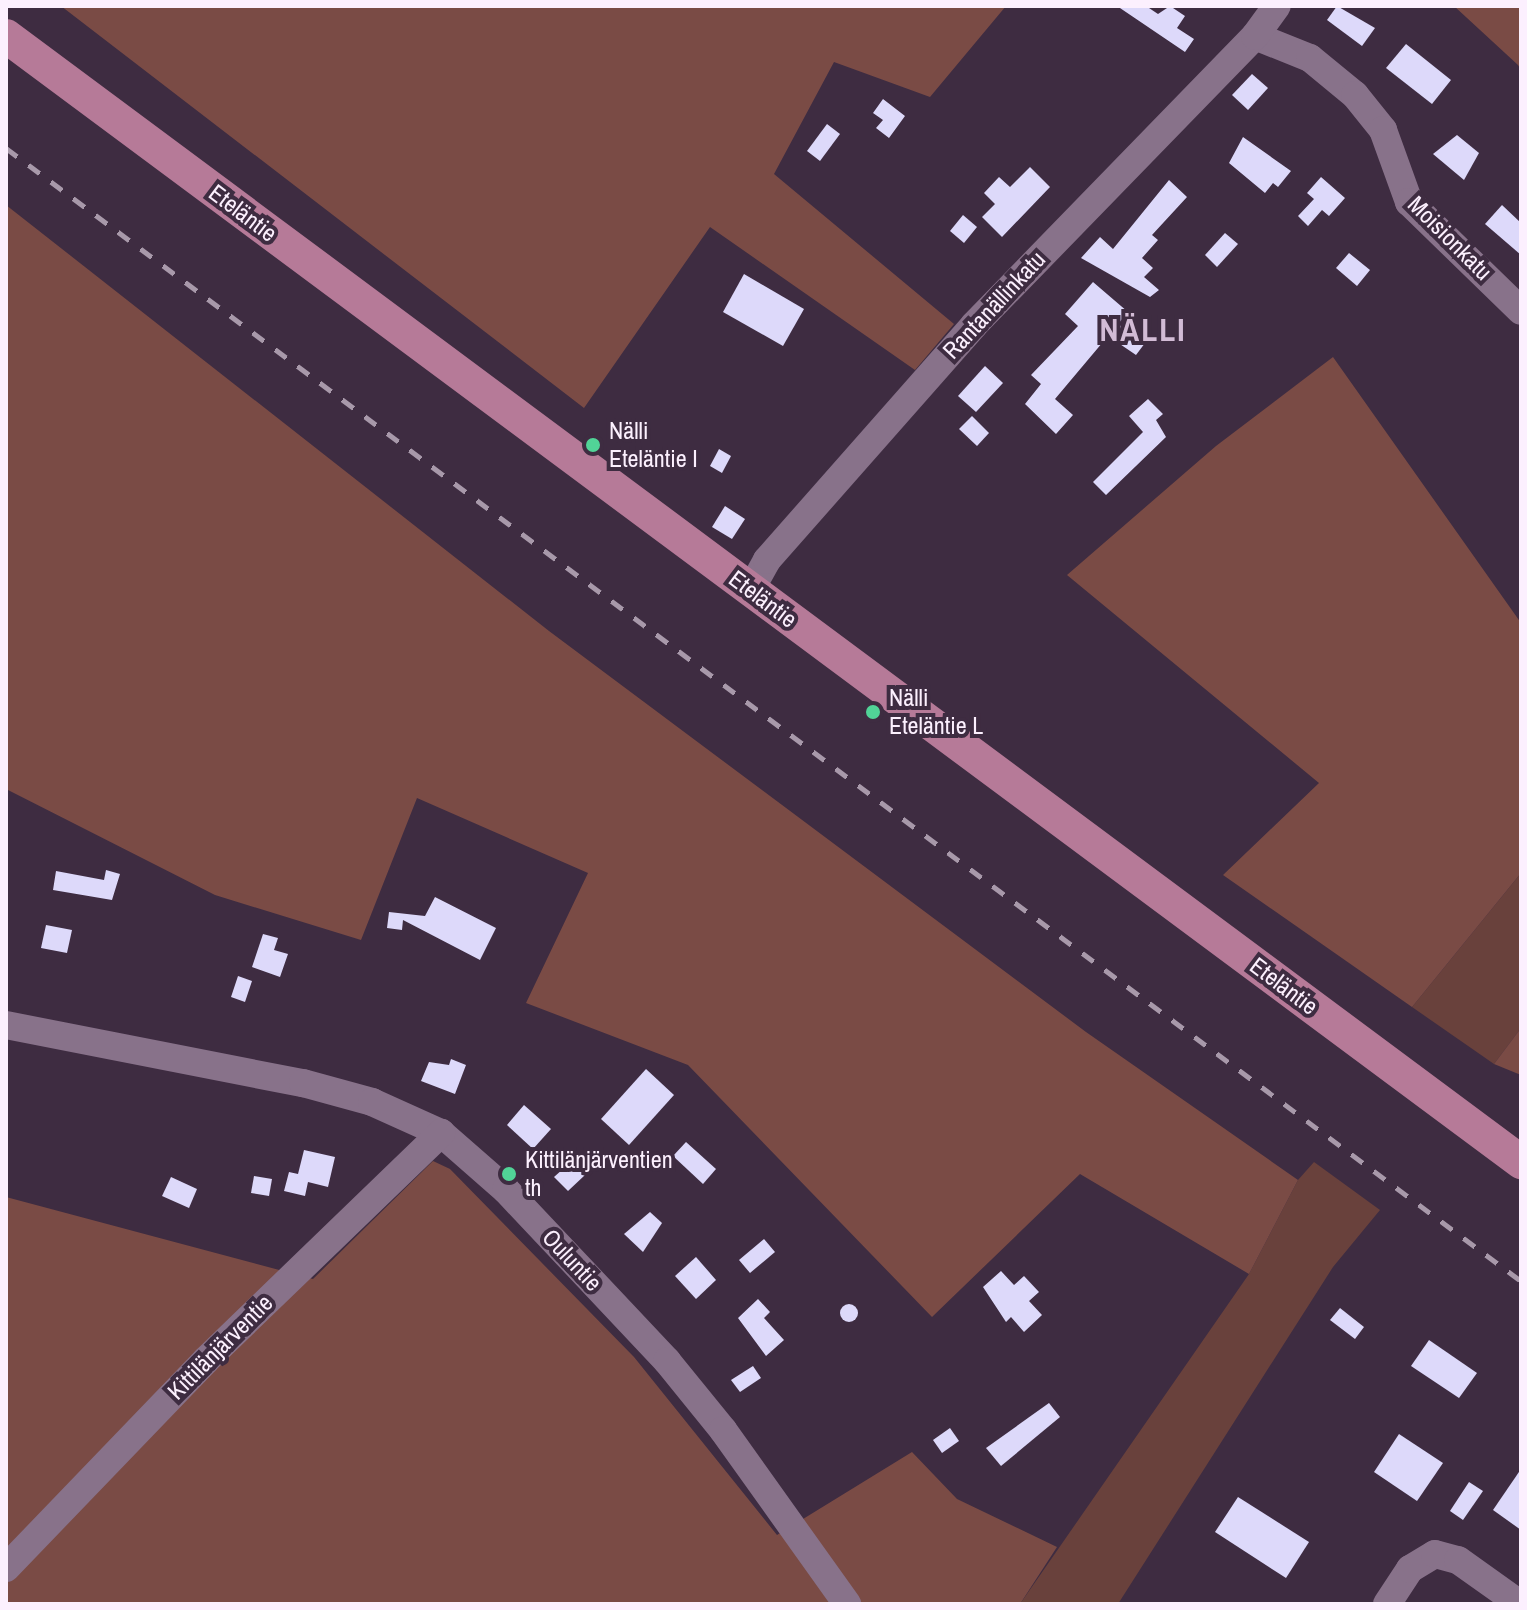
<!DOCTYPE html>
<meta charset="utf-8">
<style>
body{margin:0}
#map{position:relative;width:1527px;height:1610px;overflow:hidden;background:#3e2c41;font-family:"Archivo Narrow",sans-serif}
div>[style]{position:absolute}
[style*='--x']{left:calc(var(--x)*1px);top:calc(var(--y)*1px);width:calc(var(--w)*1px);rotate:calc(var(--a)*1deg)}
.green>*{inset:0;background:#69413c}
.forest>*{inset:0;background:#7a4b45}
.building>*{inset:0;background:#ddd9fa}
.round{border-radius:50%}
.minor>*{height:28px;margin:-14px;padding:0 14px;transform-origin:14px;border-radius:14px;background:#88728a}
.major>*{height:34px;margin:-17px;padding:0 17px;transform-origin:17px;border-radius:17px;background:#b67a98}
.rail>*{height:5px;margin-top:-2.5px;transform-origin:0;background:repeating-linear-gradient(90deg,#a899aa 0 14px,transparent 0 28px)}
.dots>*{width:22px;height:22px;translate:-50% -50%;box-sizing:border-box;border:4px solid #3e2c41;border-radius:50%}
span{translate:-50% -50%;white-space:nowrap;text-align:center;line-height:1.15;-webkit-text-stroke:8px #3e2c41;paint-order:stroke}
.street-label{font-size:24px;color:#fcf0fe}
.poi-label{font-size:24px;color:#fcf0fe}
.left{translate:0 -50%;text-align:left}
.district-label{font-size:32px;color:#d2bbd5;font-weight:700;letter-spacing:2px}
.frame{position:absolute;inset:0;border:8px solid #fcf0fe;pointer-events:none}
</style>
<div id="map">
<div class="green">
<i style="clip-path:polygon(1521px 873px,1521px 1028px,1494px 1064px,1412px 1007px)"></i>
<i style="clip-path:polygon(1314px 1162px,1380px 1210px,1333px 1267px,1118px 1604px,1020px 1604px,1249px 1274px,1298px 1180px)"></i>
</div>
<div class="forest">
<i style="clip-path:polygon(61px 6px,1006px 6px,930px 97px,834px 62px,774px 174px,954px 324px,915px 370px,710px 227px,584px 408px)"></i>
<i style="clip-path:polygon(1454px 6px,1521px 6px,1521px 70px,1518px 65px)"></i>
<i style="clip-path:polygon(6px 205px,549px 631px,1086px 1032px,1298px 1180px,1249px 1274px,1080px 1174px,932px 1317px,688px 1065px,526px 1003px,588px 873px,417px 798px,361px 940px,215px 895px,6px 789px)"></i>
<i style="clip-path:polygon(1333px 357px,1521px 623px,1521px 873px,1412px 1007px,1223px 875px,1319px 783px,1067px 575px,1216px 446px)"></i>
<i style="clip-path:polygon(1521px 1028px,1521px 1075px,1494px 1064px)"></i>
<i style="clip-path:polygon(433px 1161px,450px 1169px,634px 1357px,777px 1535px,912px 1452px,957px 1499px,1057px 1547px,1020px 1604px,6px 1604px,6px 1197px,313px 1279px)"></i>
</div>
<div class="building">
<i style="clip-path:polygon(1117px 6px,1146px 6px,1158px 14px,1170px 6px,1185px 16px,1177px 28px,1194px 39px,1185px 52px)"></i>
<i style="clip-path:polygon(1337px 6px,1375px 28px,1362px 46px,1327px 20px)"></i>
<i style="clip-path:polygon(1406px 44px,1451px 80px,1432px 104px,1386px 68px)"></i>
<i style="clip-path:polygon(1252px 74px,1268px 88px,1248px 110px,1232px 95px)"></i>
<i style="clip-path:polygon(883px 99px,905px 116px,889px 138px,876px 128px,883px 120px,873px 113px)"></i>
<i style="clip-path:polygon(827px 124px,840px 134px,820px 161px,807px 151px)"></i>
<i style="clip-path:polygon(1457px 135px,1479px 153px,1464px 180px,1433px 154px)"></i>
<i style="clip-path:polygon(1243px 137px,1291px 171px,1278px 187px,1273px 183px,1265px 193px,1229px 163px)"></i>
<i style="clip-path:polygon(1030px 167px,1050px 187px,1002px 237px,982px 217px,995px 204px,984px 193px,999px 177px,1010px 187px)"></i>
<i style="clip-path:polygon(1321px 177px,1345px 198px,1329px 216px,1322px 210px,1308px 226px,1298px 216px,1314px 199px,1307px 193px)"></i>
<i style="clip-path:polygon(1169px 180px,1187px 197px,1152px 235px,1158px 240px,1142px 258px,1153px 268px,1144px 277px,1159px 290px,1150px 297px,1081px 258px,1100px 237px,1113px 249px)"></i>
<i style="clip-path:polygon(1502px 205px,1521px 223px,1521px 255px,1485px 224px)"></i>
<i style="clip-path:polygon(963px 215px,977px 227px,964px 243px,950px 231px)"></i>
<i style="clip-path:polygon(1225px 233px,1238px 244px,1217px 267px,1205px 255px)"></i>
<i style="clip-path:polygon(1349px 253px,1370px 270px,1357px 286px,1336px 268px)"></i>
<i style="clip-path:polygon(744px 274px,804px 309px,783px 346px,723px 312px)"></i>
<i style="clip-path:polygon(1093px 282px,1128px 312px,1118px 324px,1145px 343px,1136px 355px,1108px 336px,1055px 399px,1073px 415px,1056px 434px,1025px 404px,1041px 384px,1031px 375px,1078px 326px,1065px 314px)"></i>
<i style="clip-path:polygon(985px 366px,1003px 383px,976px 412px,958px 396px)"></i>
<i style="clip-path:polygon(1148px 399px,1163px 414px,1156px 420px,1166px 437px,1106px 495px,1093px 482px,1143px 432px,1129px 416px)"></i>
<i style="clip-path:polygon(972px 416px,989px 433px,977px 446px,959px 429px)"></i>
<i style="clip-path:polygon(719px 449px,731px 456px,722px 473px,710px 466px)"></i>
<i style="clip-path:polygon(725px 506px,745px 519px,732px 539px,712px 527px)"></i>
<i style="clip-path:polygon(106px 870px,120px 874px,112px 900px,53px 890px,56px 871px,104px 880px)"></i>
<i style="clip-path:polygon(435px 897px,496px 928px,480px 960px,403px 920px,402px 930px,387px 928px,389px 912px,425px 916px)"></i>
<i style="clip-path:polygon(46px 925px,72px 930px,67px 953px,41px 948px)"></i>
<i style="clip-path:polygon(263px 934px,278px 938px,274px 950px,288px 954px,280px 977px,252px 967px)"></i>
<i style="clip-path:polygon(238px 976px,252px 981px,245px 1002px,231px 997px)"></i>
<i style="clip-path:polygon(451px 1059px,466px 1065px,455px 1094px,421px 1081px,429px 1062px,449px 1065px)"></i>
<i style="clip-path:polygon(646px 1069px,674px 1095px,629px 1145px,601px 1119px)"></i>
<i style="clip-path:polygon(524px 1105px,551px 1129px,533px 1149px,507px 1125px)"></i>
<i style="clip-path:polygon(686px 1142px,716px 1169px,703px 1184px,673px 1156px)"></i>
<i style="clip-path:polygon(304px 1150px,335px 1157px,328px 1187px,308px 1182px,305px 1196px,284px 1191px,289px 1172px,298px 1174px)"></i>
<i style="clip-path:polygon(572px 1161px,585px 1175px,568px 1191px,554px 1177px)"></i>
<i style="clip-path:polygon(254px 1176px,272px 1179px,269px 1196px,251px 1193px)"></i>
<i style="clip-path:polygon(171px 1177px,197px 1189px,189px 1208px,162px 1196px)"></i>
<i style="clip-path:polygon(650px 1212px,662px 1223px,643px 1252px,624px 1234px)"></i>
<i style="clip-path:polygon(764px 1239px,775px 1252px,750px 1273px,739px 1260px)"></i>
<i style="clip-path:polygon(696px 1257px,716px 1280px,696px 1299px,675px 1276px)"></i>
<i style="clip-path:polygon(1001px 1271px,1014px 1285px,1024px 1276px,1039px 1292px,1029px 1301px,1042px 1315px,1024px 1332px,1011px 1317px,1006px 1322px,983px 1287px)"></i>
<i style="clip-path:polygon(758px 1299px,770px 1312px,764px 1318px,784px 1340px,766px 1356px,738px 1318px)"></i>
<i class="round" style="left:840px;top:1304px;width:18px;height:18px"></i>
<i style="clip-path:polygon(1340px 1308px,1364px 1327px,1355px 1339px,1330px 1320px)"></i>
<i style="clip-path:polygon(1429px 1340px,1477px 1373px,1459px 1398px,1411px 1366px)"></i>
<i style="clip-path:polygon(753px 1366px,761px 1378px,740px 1392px,731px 1380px)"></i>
<i style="clip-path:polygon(1049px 1403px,1060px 1417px,1001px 1466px,986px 1448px)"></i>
<i style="clip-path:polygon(950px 1428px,959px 1441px,942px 1453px,933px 1440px)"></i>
<i style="clip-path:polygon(1399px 1434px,1443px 1463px,1417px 1501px,1374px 1472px)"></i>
<i style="clip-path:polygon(1521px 1469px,1521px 1530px,1493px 1510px)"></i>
<i style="clip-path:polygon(1469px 1482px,1483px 1491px,1463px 1520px,1450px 1511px)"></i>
<i style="clip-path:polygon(1238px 1497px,1309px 1542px,1286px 1578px,1215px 1532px)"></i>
</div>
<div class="minor">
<i style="--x:1255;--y:36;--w:59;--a:21.8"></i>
<i style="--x:1310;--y:58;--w:58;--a:39.4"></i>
<i style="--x:1355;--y:95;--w:45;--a:51.3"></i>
<i style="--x:1383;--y:130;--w:77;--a:70.1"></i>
<i style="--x:1409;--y:202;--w:156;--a:44.2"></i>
<i style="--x:751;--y:589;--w:33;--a:-61"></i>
<i style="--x:767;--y:560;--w:313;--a:-48.6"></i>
<i style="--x:974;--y:325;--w:403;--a:-45.8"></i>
<i style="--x:1255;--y:36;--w:37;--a:-54"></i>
<i style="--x:6;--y:1025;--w:303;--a:11.1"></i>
<i style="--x:303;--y:1083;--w:72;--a:15.4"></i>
<i style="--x:372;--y:1102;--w:76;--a:24.2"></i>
<i style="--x:441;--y:1133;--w:86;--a:41.2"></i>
<i style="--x:506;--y:1190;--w:235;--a:46.7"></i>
<i style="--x:667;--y:1361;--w:89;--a:50.9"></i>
<i style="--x:723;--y:1430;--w:214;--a:54.5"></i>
<i style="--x:6;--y:1568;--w:289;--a:-46.1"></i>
<i style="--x:206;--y:1360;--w:327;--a:-44"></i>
<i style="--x:1387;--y:1604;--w:42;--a:-56.7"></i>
<i style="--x:1410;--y:1569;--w:29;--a:-31"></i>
<i style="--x:1435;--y:1554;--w:24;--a:15"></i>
<i style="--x:1458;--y:1560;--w:76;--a:35.4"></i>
</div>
<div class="major">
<i style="--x:6;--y:36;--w:1888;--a:36.62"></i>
</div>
<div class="rail">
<i style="--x:6;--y:148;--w:1892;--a:36.79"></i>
</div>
<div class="dots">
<i style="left:593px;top:445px;background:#51d397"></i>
<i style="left:873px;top:712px;background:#51d397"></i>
<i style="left:509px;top:1174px;background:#51d397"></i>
</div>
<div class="street-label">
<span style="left:243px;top:213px;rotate:37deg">Eteläntie</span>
<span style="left:1450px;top:238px;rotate:45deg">Moisionkatu</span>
<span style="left:994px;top:305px;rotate:-47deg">Rantanällinkatu</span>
<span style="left:763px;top:599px;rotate:37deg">Eteläntie</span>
<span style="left:1284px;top:986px;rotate:37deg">Eteläntie</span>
<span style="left:572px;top:1260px;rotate:47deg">Ouluntie</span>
<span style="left:220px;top:1347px;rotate:-45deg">Kittilänjärventie</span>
</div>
<div class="poi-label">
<span class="left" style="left:609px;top:445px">Nälli<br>Eteläntie I</span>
<span class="left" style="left:889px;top:712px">Nälli<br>Eteläntie L</span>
<span class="left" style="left:525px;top:1174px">Kittilänjärventien<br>th</span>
</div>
<div class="district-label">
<span style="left:1143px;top:330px">NÄLLI</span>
</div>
<div class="frame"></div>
</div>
